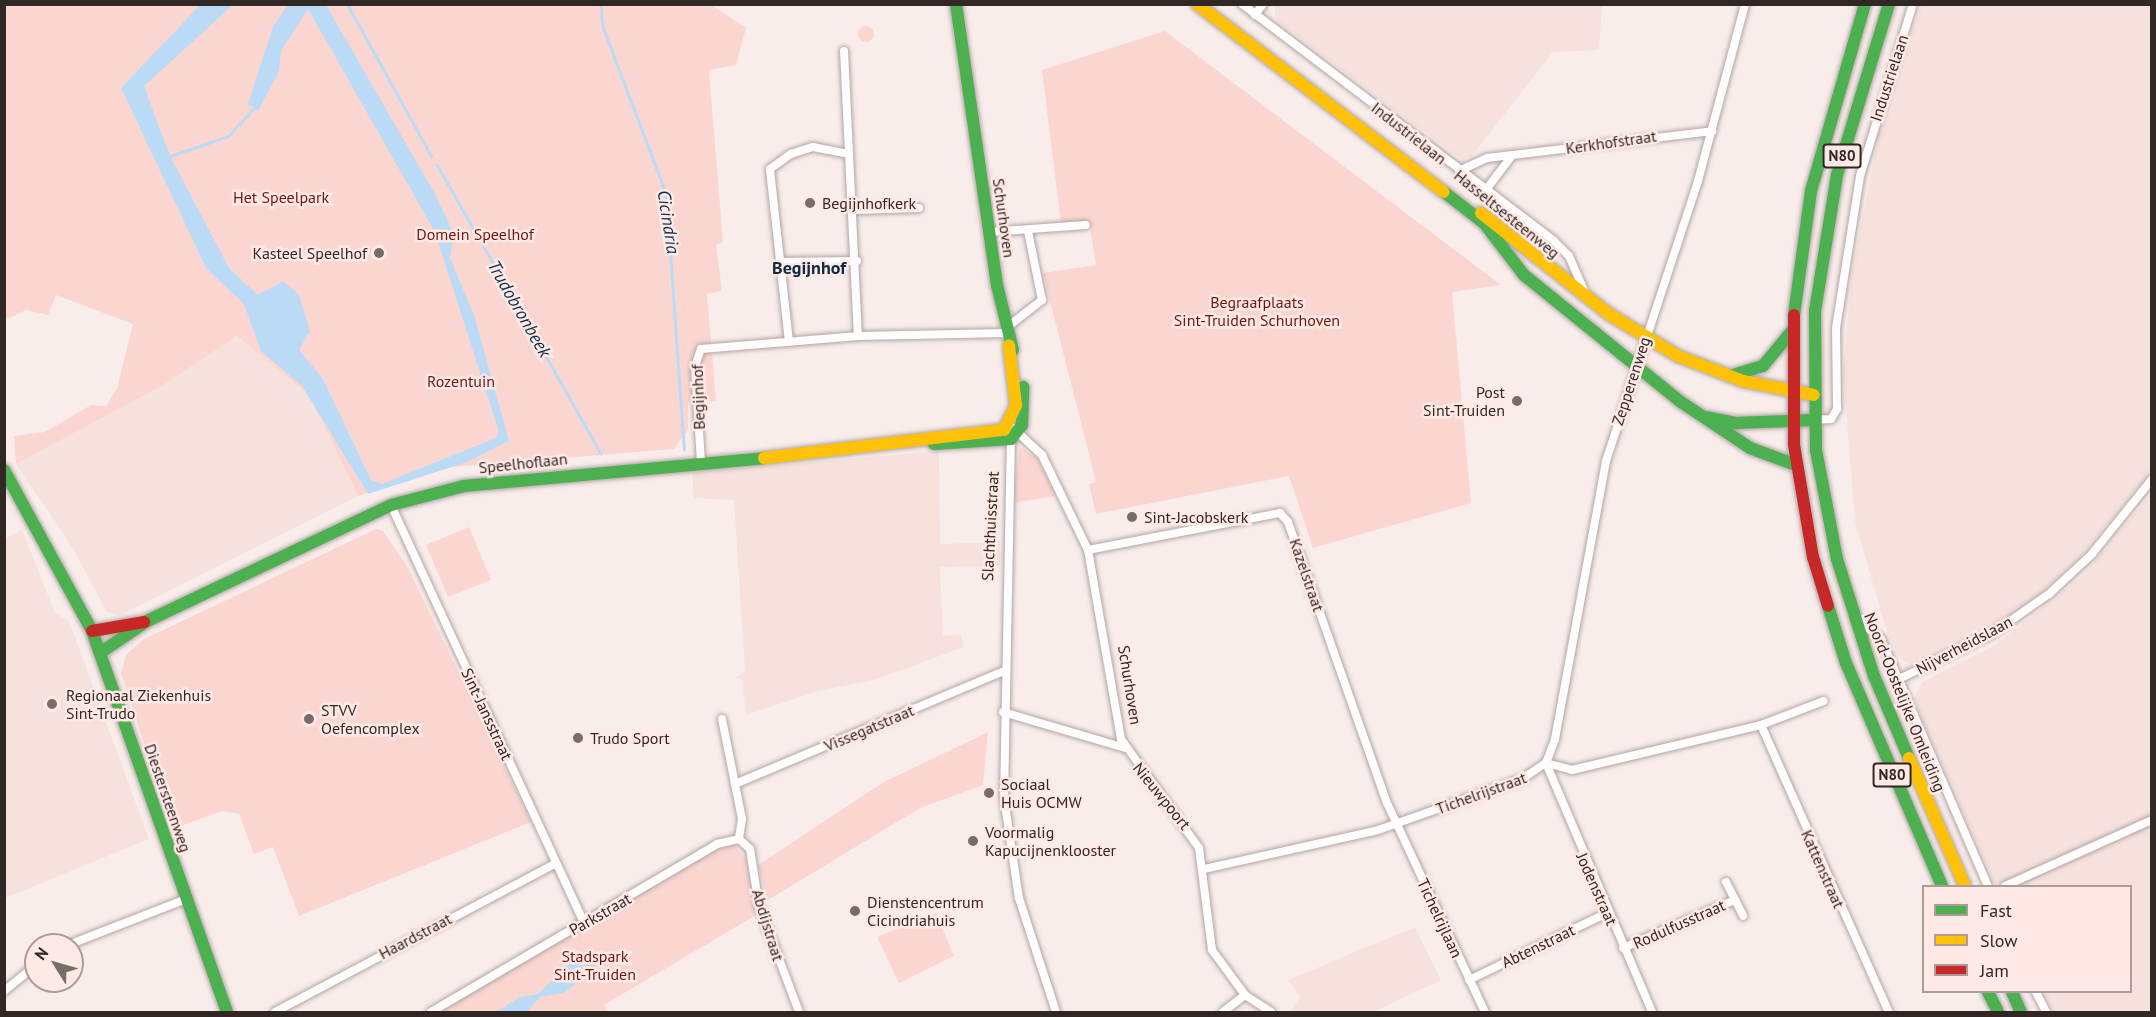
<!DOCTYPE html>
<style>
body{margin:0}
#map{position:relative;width:2156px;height:1017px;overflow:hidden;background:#f9edeb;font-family:"PT Sans",sans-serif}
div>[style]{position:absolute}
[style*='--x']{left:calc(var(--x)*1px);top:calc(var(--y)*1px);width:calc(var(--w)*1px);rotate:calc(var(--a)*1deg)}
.built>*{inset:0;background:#f6e1dd}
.green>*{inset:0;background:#fbd6d0}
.round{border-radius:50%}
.water>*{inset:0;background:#bbdaf6}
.stream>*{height:3px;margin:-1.5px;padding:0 1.5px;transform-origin:1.5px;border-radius:1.5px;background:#bbdaf6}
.roads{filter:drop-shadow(0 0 2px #b0a6a4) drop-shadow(0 0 2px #b0a6a4)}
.street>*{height:8px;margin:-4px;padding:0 4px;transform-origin:4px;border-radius:4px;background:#fefcfc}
.fast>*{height:12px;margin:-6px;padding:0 6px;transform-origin:6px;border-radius:6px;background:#4caf50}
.slow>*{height:12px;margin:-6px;padding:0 6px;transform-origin:6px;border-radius:6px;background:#ffc107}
.jam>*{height:12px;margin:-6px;padding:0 6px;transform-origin:6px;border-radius:6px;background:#c62828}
.dots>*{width:16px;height:16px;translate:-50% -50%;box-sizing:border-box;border:3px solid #ffe9e5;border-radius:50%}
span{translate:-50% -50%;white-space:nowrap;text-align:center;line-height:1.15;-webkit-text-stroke:5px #ffe9e5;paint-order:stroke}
.shield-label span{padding:2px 4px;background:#ffe9e5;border:2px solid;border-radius:4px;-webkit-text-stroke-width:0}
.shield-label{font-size:15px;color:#312725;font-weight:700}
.street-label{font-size:16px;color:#312725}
.park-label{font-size:16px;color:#711511}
.poi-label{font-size:16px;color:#312725}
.left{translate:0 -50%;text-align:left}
.right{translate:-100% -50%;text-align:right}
.water-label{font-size:18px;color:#0b304b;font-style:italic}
.neighbourhood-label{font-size:18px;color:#092b44;font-weight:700}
.frame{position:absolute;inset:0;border:6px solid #312725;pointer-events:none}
.legend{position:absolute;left:1922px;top:885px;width:210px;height:108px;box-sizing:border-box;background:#ffe9e5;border:2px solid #ad9b98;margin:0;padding:8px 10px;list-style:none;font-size:18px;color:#312725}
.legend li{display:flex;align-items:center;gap:12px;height:30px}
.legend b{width:30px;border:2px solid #ad9b98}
.north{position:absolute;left:24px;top:933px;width:60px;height:60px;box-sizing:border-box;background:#ffe9e5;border:2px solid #ad9b98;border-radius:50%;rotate:307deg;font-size:16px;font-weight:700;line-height:24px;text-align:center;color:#312725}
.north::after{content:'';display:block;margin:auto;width:21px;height:27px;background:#776c6a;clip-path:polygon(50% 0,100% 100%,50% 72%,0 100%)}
</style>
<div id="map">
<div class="built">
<i style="clip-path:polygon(1274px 4px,1602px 4px,1602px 5px,1599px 50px,1553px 52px,1471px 157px,1461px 159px,1276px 20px)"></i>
<i style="clip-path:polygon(1921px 5px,2151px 5px,2151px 470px,2083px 554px,2039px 595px,1977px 637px,1912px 665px,1901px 660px,1886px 629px,1855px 521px,1843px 372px,1852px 272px,1881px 124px)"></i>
<i style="clip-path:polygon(237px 336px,309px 395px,358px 496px,119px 616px,106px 611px,74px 550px,16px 464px,160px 387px)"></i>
<i style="clip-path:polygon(939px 451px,940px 544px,1000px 542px,1000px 566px,940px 567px,943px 636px,960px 634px,964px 647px,874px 680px,818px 691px,746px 715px,742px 679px,736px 678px,745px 671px,734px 500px,694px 498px,692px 473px)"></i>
<i style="clip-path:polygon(2151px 494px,2151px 1012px,2054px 1012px,2044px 992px,2130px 992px,2130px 886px,1996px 886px,1914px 698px,1922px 682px,1994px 646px,2083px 576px)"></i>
<i style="clip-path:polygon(22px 530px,55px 613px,69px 621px,149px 839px,5px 898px,4px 539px)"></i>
<i style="clip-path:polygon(1415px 927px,1441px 980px,1373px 1012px,1291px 1012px,1300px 997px,1288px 980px)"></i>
</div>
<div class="green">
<i style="clip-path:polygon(4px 5px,712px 5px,746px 28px,736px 65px,709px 70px,723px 243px,716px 244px,722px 291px,707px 294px,716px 401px,688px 403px,688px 430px,674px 449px,451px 467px,358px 496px,309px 395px,237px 336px,160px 387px,16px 464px,14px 436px,45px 432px,91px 405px,106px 406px,117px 388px,133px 324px,56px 295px,48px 315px,26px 310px,5px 320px)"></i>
<i class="round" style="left:858px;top:26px;width:16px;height:16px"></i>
<i style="clip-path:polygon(1165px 31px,1501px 285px,1452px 292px,1471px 503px,1313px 548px,1289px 476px,1096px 514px,1089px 484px,1096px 482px,1043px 273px,1096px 265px,1090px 227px,1062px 231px,1042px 70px)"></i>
<i style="clip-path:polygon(1020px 447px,1038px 459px,1055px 496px,1012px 503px)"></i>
<i style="clip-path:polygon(469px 527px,491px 580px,448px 597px,426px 545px)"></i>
<i style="clip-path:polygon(376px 529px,383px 531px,407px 566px,531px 822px,299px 916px,273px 847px,254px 854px,239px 814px,222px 811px,172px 829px,121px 673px,126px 655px,142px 640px)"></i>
<i style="clip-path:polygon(988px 732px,983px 785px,920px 808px,768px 900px,758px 865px,884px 782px)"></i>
<i style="clip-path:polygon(734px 845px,746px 859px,756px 915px,604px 1005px,607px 1012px,438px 1012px,720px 848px)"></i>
<i style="clip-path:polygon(936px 913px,954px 956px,899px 983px,877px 937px)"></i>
</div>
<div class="water">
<i style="clip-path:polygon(201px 4px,233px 5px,144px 86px,170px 156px,229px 268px,258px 295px,283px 281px,299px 295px,310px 331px,299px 350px,323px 379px,371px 480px,382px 484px,496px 438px,499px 432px,435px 232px,308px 9px,281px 51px,279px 71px,258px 111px,248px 104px,273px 27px,288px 5px,326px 5px,435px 194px,454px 234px,450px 258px,474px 315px,509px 441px,467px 462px,368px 494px,302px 386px,261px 351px,244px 304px,206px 268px,121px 88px)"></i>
<i style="clip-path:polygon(575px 959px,597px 965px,564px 993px,540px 997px,527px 1012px,496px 1012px,520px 997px,538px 994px)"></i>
</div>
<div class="stream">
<i style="--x:347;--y:4;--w:174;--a:61.1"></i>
<i style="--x:600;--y:4;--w:24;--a:83"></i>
<i style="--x:603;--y:28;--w:178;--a:69.2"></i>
<i style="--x:666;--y:194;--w:256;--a:86"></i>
<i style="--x:170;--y:156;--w:61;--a:-19"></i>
<i style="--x:228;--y:136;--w:38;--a:-47"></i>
<i style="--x:437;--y:165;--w:332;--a:60.4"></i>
</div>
<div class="roads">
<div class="street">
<i style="--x:1242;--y:4;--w:392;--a:37.2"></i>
<i style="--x:1554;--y:241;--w:21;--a:45"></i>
<i style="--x:1569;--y:256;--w:43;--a:66.4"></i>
<i style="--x:1255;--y:15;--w:14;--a:-54"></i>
<i style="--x:844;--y:51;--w:103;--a:87.2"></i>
<i style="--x:1459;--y:171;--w:31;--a:-25"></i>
<i style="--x:1487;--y:158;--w:227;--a:-6.8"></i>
<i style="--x:1485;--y:191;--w:43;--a:-52.6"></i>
<i style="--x:855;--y:210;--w:64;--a:-1.8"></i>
<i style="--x:989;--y:232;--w:97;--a:-4.1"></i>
<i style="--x:781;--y:262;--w:76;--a:-0.8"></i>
<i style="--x:1006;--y:328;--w:46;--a:-37.9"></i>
<i style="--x:1042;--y:300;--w:70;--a:-101.5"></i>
<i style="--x:789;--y:342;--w:174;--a:-96.3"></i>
<i style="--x:770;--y:169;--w:26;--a:-36"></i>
<i style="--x:791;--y:154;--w:23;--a:-18"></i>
<i style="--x:813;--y:147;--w:37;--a:11"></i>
<i style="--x:849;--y:154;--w:182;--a:87.2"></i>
<i style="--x:1814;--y:420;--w:17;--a:-3"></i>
<i style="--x:1831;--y:419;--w:12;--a:-59"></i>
<i style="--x:1837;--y:409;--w:81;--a:-90.7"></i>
<i style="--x:1836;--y:328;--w:154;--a:-81"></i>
<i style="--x:1860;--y:176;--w:180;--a:-72.9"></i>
<i style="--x:1013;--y:428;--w:40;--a:43"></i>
<i style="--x:1042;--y:455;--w:106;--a:64.2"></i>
<i style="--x:1088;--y:550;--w:192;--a:80.1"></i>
<i style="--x:1121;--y:739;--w:134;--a:54.4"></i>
<i style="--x:1199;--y:848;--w:103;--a:82.7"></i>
<i style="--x:1212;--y:950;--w:56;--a:53.7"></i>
<i style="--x:1245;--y:995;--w:31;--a:33"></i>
<i style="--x:1011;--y:435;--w:363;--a:91.1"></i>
<i style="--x:1004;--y:798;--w:101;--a:81.5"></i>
<i style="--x:1019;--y:898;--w:120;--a:72"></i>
<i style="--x:701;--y:462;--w:96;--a:-93.6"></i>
<i style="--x:695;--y:366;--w:18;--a:-71"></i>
<i style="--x:701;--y:349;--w:158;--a:-4.7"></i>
<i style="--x:858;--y:336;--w:149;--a:-1.2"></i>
<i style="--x:391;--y:505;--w:460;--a:65.2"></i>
<i style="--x:1088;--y:550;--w:196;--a:-10.9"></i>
<i style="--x:1280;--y:513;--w:12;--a:48"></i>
<i style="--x:1288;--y:522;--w:298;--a:70.6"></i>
<i style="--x:1387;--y:803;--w:231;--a:64.9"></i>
<i style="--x:1856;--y:618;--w:33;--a:40"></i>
<i style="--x:1881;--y:639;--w:269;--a:66.6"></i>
<i style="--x:1899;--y:679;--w:105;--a:-26.1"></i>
<i style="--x:1993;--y:633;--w:68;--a:-34.9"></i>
<i style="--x:2049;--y:594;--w:59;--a:-42.9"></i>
<i style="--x:2092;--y:554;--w:96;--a:-51.3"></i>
<i style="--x:1003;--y:712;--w:127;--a:16.4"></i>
<i style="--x:722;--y:719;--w:102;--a:78.7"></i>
<i style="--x:742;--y:819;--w:20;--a:99"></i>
<i style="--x:1761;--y:725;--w:314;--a:66"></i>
<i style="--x:1546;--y:763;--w:27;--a:15"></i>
<i style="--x:1572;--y:770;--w:194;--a:-13.4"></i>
<i style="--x:1761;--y:725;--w:67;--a:-20.9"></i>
<i style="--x:1546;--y:763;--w:271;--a:66.9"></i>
<i style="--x:735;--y:784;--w:290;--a:-22.8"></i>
<i style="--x:739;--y:839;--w:15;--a:42"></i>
<i style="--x:750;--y:849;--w:58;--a:81"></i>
<i style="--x:759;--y:906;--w:113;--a:69.3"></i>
<i style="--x:1204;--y:869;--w:178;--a:-12.6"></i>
<i style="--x:1378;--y:830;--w:153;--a:-19.5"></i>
<i style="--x:1522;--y:779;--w:29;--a:-34"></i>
<i style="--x:1546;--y:763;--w:26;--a:-69"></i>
<i style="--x:1555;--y:739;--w:283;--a:-79.6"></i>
<i style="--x:1606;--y:461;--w:295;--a:-71.8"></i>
<i style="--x:1698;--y:181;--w:183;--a:-75.1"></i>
<i style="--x:1726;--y:882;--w:38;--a:63"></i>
<i style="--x:2005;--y:886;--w:161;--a:-24.2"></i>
<i style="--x:68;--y:945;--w:127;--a:-21.3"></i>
<i style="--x:1623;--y:948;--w:122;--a:-23.2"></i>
<i style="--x:1469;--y:980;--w:153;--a:-25.9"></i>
<i style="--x:4;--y:991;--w:41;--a:-39.1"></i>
<i style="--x:2036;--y:992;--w:22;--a:63"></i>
<i style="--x:275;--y:1012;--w:318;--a:-27.9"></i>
<i style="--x:431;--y:1012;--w:332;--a:-30.4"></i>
<i style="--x:717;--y:844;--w:23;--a:-13"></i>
<i style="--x:1223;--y:1012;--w:28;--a:-38"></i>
</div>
<div class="fast">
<i style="--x:956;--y:4;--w:284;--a:81.7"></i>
<i style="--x:997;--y:285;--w:67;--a:76.2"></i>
<i style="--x:1444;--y:192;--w:51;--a:37.8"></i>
<i style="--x:1484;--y:223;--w:66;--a:52.4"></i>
<i style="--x:1524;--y:275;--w:202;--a:39"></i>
<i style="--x:1681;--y:402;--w:83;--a:33.7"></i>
<i style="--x:1750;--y:448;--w:49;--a:20.3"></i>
<i style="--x:1815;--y:311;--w:139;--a:89.6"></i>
<i style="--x:1816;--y:450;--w:111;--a:79.1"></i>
<i style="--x:1837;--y:559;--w:123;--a:72.5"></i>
<i style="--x:1874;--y:676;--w:89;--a:66.9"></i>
<i style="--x:1815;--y:311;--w:138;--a:-80.8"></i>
<i style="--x:1837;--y:175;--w:179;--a:-73.1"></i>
<i style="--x:1794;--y:315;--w:125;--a:-82.2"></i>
<i style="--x:1811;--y:191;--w:195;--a:-73.9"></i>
<i style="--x:1730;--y:376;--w:34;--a:-17"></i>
<i style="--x:1763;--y:366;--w:45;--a:-50.4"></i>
<i style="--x:1705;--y:417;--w:31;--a:11"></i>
<i style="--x:1735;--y:423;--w:79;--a:-2.2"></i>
<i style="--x:934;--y:444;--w:77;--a:-3.7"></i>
<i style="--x:1011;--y:439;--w:18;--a:-52"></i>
<i style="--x:1022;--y:425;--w:38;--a:-88"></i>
<i style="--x:4;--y:470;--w:183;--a:61.3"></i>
<i style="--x:92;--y:631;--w:404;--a:70.5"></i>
<i style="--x:1828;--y:606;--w:60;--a:72.5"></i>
<i style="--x:1846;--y:663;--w:243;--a:66.7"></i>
<i style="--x:100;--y:653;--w:57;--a:-34.2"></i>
<i style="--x:147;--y:621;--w:270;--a:-25.4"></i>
<i style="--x:391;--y:505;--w:75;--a:-14.6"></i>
<i style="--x:464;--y:486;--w:301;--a:-5.3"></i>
<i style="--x:1988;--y:992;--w:22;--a:63"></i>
<i style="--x:2012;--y:992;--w:22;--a:66"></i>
</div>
<div class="slow">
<i style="--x:1197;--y:4;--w:310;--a:37.3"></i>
<i style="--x:1481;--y:213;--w:163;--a:38.3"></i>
<i style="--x:1609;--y:314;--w:81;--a:31.3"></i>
<i style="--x:1678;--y:356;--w:70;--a:21"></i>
<i style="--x:1743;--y:381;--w:72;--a:11.2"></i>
<i style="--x:764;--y:458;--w:242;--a:-6.7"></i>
<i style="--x:1004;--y:430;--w:28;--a:-64"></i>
<i style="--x:1016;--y:405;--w:60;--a:-96.7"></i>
<i style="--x:1909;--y:758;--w:140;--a:66.4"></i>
</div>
<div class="jam">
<i style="--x:1794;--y:315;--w:130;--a:90"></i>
<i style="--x:1794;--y:445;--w:114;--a:80.4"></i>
<i style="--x:1813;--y:557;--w:51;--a:73"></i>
<i style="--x:92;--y:631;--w:53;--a:-9.8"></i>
</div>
</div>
<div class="dots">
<i style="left:810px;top:203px;background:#776c6a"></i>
<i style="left:379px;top:253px;background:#776c6a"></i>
<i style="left:1517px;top:401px;background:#776c6a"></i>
<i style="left:1132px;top:517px;background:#776c6a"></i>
<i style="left:52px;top:704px;background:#776c6a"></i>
<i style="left:309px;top:719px;background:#776c6a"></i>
<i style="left:578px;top:738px;background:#776c6a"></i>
<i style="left:989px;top:793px;background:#776c6a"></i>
<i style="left:973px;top:841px;background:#776c6a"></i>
<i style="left:855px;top:911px;background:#776c6a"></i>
</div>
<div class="shield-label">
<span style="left:1842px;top:156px">N80</span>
<span style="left:1892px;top:775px">N80</span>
</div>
<div class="street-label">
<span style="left:1889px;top:78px;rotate:-72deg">Industrielaan</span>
<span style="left:1409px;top:133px;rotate:38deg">Industrielaan</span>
<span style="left:1611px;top:142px;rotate:-8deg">Kerkhofstraat</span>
<span style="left:1507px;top:214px;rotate:39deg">Hasseltsesteenweg</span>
<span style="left:1004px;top:218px;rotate:82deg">Schurhoven</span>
<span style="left:1631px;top:381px;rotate:-72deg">Zepperenweg</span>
<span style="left:698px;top:397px;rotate:-92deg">Begijnhof</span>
<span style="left:523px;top:463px;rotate:-6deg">Speelhoflaan</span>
<span style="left:990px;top:526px;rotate:-87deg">Slachthuisstraat</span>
<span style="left:1307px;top:575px;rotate:71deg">Kazelstraat</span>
<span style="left:1964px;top:645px;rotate:-28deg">Nijverheidslaan</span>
<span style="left:1130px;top:685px;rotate:81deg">Schurhoven</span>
<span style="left:1905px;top:702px;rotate:68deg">Noord-Oostelijke Omleiding</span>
<span style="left:487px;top:714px;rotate:65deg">Sint-Jansstraat</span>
<span style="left:869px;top:728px;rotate:-23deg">Vissegatstraat</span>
<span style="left:1481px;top:793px;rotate:-20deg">Tichelrijstraat</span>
<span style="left:1162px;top:796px;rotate:51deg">Nieuwpoort</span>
<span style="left:168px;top:798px;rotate:71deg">Diestersteenweg</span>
<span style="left:1823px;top:869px;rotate:66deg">Kattenstraat</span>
<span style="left:1597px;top:889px;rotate:66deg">Jodenstraat</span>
<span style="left:600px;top:914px;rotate:-30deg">Parkstraat</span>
<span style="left:1440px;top:918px;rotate:65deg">Tichelrijlaan</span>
<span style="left:1679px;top:924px;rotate:-24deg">Rodulfusstraat</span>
<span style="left:768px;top:925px;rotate:73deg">Abdijstraat</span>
<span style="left:415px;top:936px;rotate:-28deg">Haardstraat</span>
<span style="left:1538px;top:946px;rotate:-26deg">Abtenstraat</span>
</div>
<div class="park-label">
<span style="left:281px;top:197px">Het Speelpark</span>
<span style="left:475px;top:234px">Domein Speelhof</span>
<span style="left:1257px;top:311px">Begraafplaats<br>Sint-Truiden Schurhoven</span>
<span style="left:461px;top:381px">Rozentuin</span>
<span style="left:595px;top:965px">Stadspark<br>Sint-Truiden</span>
</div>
<div class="poi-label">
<span class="left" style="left:822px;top:203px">Begijnhofkerk</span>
<span class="right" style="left:367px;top:253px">Kasteel Speelhof</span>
<span class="right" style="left:1505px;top:401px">Post<br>Sint-Truiden</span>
<span class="left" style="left:1144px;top:517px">Sint-Jacobskerk</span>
<span class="left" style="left:66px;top:704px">Regionaal Ziekenhuis<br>Sint-Trudo</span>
<span class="left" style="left:321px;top:719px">STVV<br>Oefencomplex</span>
<span class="left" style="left:590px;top:738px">Trudo Sport</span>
<span class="left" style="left:1001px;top:793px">Sociaal<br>Huis OCMW</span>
<span class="left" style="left:985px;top:841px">Voormalig<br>Kapucijnenklooster</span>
<span class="left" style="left:867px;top:911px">Dienstencentrum<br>Cicindriahuis</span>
</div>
<div class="water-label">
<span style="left:668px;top:222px;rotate:81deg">Cicindria</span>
<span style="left:519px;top:309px;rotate:60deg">Trudobronbeek</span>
</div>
<div class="neighbourhood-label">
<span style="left:809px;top:268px">Begijnhof</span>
</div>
<div class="frame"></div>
<ul class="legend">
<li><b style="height:8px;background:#4caf50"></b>Fast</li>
<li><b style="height:8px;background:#ffc107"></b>Slow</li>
<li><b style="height:8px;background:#c62828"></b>Jam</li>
</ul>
<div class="north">N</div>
</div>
